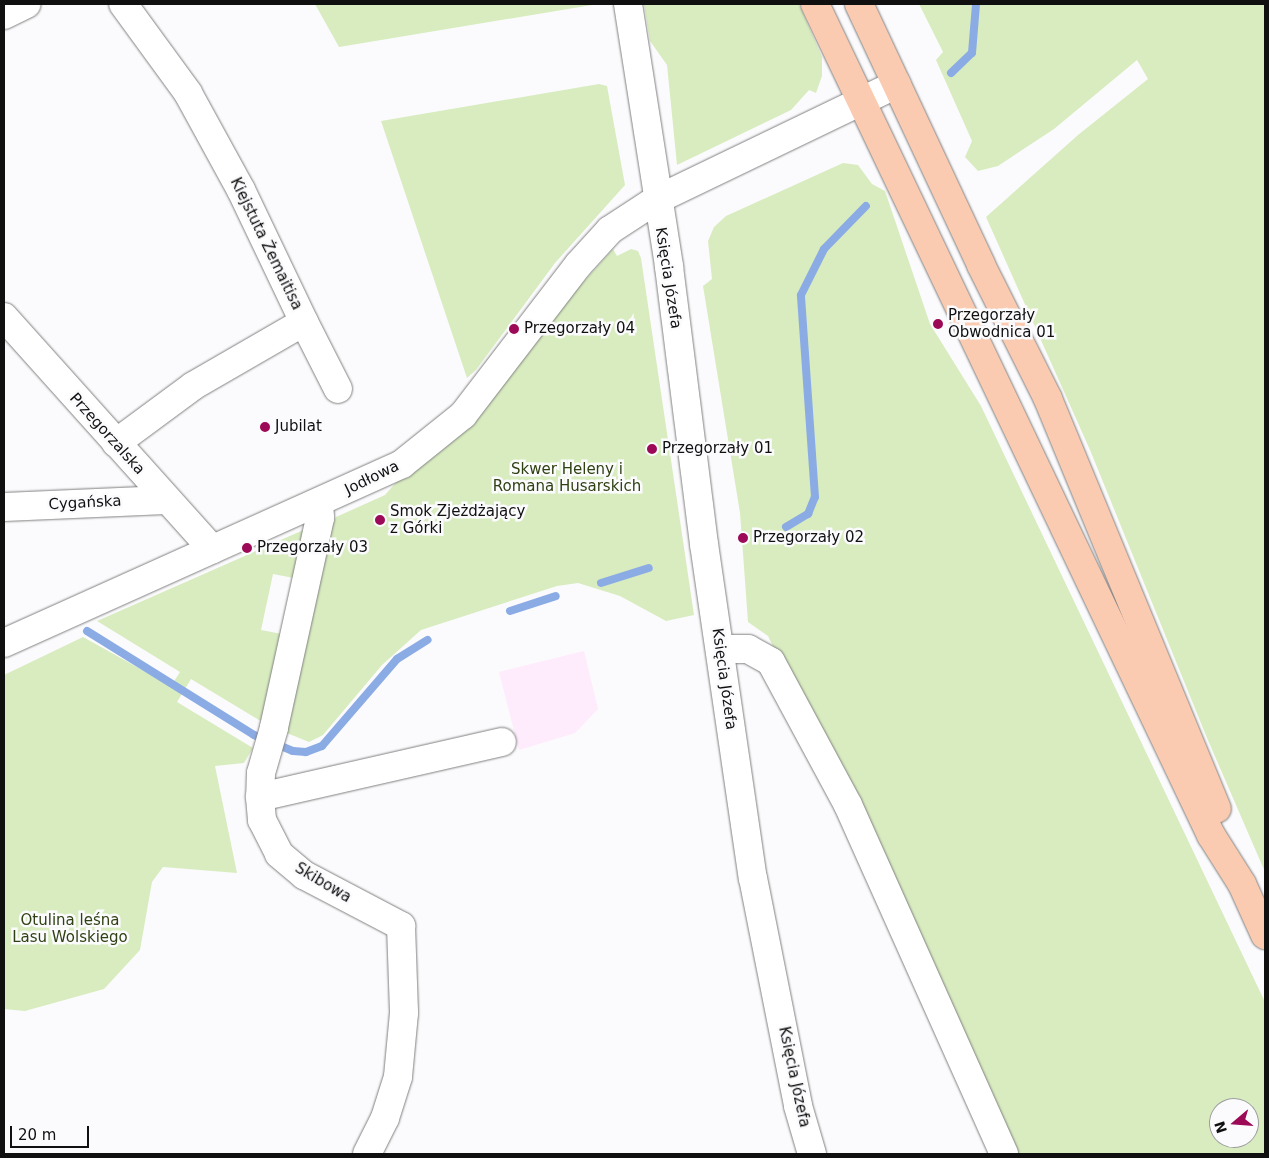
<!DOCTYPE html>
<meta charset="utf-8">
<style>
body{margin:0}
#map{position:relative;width:1269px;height:1158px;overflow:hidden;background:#fbfbfd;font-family:"DejaVu Sans",sans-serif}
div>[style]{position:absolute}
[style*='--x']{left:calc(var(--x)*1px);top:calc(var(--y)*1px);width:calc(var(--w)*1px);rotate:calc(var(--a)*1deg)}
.industrial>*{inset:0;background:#feebfb}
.green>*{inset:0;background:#d8ecbf}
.stream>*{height:8px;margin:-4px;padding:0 4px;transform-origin:4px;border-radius:4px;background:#8babe4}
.roads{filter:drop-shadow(0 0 1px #808081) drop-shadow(0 0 1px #808081)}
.minor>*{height:28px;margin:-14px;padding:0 14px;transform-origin:14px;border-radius:14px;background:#fff}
.major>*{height:28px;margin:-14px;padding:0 14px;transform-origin:14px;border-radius:14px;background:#facbb0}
.dots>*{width:14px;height:14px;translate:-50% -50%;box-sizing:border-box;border:2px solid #fbfbfd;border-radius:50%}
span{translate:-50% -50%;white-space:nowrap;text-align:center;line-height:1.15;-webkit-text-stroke:5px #fbfbfd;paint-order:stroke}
.street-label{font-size:15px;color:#101011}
.poi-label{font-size:15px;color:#101011}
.left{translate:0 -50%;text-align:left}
.park-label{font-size:15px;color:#2f4012}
.frame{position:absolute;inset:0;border:5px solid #101011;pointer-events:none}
.north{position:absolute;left:1209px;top:1098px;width:50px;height:50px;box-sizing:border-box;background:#fbfbfd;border:1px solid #9d9d9f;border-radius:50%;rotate:252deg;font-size:14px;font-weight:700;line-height:20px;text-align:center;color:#101011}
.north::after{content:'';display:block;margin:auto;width:18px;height:22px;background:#9c0956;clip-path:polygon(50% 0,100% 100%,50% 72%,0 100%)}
.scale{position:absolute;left:10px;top:1126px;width:79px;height:22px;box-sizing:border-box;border:2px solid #101011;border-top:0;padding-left:6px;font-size:15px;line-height:18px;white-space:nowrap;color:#101011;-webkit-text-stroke:4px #fbfbfd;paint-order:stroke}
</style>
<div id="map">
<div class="industrial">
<i style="clip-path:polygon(584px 651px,598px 709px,575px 733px,519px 750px,499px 672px)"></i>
</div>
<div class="green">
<i style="clip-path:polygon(315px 4px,598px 4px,339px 47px)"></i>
<i style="clip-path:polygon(644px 4px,799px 4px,822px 57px,822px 76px,816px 93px,809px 90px,791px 110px,677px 165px,667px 65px,650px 41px)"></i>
<i style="clip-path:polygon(919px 4px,1265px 4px,1265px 872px,1207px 738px,1090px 450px,986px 217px,1078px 135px,1148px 79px,1137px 60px,1054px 129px,998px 166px,978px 171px,965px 157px,972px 141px,936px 60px,943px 52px)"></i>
<i style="clip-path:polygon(599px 84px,607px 86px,625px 185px,555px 263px,476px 370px,467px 378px,381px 121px)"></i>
<i style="clip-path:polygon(evenodd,843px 163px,858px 165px,872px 184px,885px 191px,930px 324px,981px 406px,1265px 1002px,1265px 1154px,1014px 1154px,768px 636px,748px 622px,740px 513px,703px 286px,712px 279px,708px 241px,714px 227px,726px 216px,843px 163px,1219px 1108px,1249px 1108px,1249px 1138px,1219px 1138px,1219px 1108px)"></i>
<i style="clip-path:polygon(613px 249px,617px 256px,631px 249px,638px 251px,641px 258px,694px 615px,666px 621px,620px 596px,578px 583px,557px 586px,421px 630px,382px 665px,323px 735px,309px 742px,282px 731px,328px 528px,336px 517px,385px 495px,398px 480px,440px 452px,478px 419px,566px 301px)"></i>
<i style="clip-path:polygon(308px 528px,299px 579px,273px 574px,261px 630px,287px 635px,264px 723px,191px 679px,177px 702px,253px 748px,244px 763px,215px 766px,237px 873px,163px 867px,152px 882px,140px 950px,104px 989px,25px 1011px,4px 1009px,4px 675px,83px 637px,171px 686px,180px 672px,97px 621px)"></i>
</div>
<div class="stream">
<i style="--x:951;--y:73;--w:29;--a:-44"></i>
<i style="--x:972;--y:53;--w:49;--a:-85.3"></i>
<i style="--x:786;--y:527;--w:26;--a:-31"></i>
<i style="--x:808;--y:514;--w:18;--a:-68"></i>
<i style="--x:815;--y:497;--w:202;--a:-94"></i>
<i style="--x:801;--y:295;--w:51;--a:-63.4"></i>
<i style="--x:824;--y:249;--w:60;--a:-45.7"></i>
<i style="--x:601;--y:583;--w:50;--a:-17.4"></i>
<i style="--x:510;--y:611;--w:48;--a:-18.1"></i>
<i style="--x:87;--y:631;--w:197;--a:31.9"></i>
<i style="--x:254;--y:735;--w:42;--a:22.3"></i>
<i style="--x:293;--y:751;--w:13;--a:4"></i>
<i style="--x:306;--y:752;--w:17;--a:-21"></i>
<i style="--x:322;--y:746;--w:115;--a:-49.2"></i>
<i style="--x:397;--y:659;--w:36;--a:-32"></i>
</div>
<div class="roads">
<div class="minor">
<i style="--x:628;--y:4;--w:266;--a:81.1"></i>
<i style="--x:669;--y:267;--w:279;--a:82.8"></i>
<i style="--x:704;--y:544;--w:338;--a:81.7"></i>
<i style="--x:753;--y:878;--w:232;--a:78.8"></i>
<i style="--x:798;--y:1106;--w:50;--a:73.7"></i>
<i style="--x:4;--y:15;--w:25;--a:-26"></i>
<i style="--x:4;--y:317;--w:312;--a:48.1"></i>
<i style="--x:304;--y:322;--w:75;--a:63.1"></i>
<i style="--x:116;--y:443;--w:96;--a:-36.5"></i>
<i style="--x:193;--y:386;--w:128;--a:-30"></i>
<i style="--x:304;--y:322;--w:146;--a:-115.5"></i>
<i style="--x:241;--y:190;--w:111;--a:-118.7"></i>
<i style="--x:188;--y:93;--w:110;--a:-126.1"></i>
<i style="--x:319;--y:503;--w:15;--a:86"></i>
<i style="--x:320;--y:518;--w:215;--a:102.4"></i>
<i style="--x:274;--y:728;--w:47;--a:106.1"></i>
<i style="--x:261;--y:773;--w:24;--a:92"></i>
<i style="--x:260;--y:797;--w:23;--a:85"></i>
<i style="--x:262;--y:820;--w:38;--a:63"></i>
<i style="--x:279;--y:854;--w:33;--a:40"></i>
<i style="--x:304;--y:875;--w:110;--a:27.7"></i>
<i style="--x:401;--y:926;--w:87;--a:88"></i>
<i style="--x:404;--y:1013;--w:64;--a:95.4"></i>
<i style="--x:398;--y:1077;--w:43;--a:107.6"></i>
<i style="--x:385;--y:1118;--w:40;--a:116.6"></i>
<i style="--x:4;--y:507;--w:162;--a:-2.5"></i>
<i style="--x:4;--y:643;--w:436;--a:-24.2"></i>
<i style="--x:402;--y:464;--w:78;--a:-38.8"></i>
<i style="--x:463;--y:415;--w:190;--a:-52.5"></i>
<i style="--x:579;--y:264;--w:46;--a:-47.6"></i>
<i style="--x:610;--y:230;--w:55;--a:-33.1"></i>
<i style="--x:656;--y:200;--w:267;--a:-25.7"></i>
<i style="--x:720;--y:649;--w:28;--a:0"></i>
<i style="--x:748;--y:649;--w:26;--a:29"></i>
<i style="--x:771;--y:662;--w:162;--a:61.7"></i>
<i style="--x:848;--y:805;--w:382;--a:65.9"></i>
<i style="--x:260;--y:797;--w:248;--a:-12.8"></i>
</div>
<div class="major">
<i style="--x:815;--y:4;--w:921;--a:64.52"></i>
<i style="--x:1211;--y:835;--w:58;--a:57.7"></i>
<i style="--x:1242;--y:884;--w:56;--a:65.7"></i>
<i style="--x:859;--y:4;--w:288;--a:64.9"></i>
<i style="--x:981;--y:265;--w:150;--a:63.4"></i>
<i style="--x:1048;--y:399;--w:443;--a:67.6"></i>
</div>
</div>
<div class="dots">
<i style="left:938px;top:324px;background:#9c0956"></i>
<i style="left:514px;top:329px;background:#9c0956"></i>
<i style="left:265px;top:427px;background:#9c0956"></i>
<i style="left:652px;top:449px;background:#9c0956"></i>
<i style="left:380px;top:520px;background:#9c0956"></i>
<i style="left:743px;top:538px;background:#9c0956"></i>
<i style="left:247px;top:548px;background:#9c0956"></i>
</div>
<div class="street-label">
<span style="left:266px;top:244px;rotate:64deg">Kiejstuta Żemaitisa</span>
<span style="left:668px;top:278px;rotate:81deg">Księcia Józefa</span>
<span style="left:107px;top:434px;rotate:48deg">Przegorzalska</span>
<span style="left:372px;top:478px;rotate:-26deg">Jodłowa</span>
<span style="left:85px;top:503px;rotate:-3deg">Cygańska</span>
<span style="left:724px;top:679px;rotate:82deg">Księcia Józefa</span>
<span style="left:323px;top:883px;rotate:31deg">Skibowa</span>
<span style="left:794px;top:1077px;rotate:78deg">Księcia Józefa</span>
</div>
<div class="poi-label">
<span class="left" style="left:948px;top:324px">Przegorzały<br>Obwodnica 01</span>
<span class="left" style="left:524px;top:329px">Przegorzały 04</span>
<span class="left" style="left:275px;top:427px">Jubilat</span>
<span class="left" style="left:662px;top:449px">Przegorzały 01</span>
<span class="left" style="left:390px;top:520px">Smok Zjeżdżający<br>z Górki</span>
<span class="left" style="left:753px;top:538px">Przegorzały 02</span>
<span class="left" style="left:257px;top:548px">Przegorzały 03</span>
</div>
<div class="park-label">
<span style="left:567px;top:478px">Skwer Heleny i<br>Romana Husarskich</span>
<span style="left:70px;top:929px">Otulina leśna<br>Lasu Wolskiego</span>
</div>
<div class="frame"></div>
<div class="north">N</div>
<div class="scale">20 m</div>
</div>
